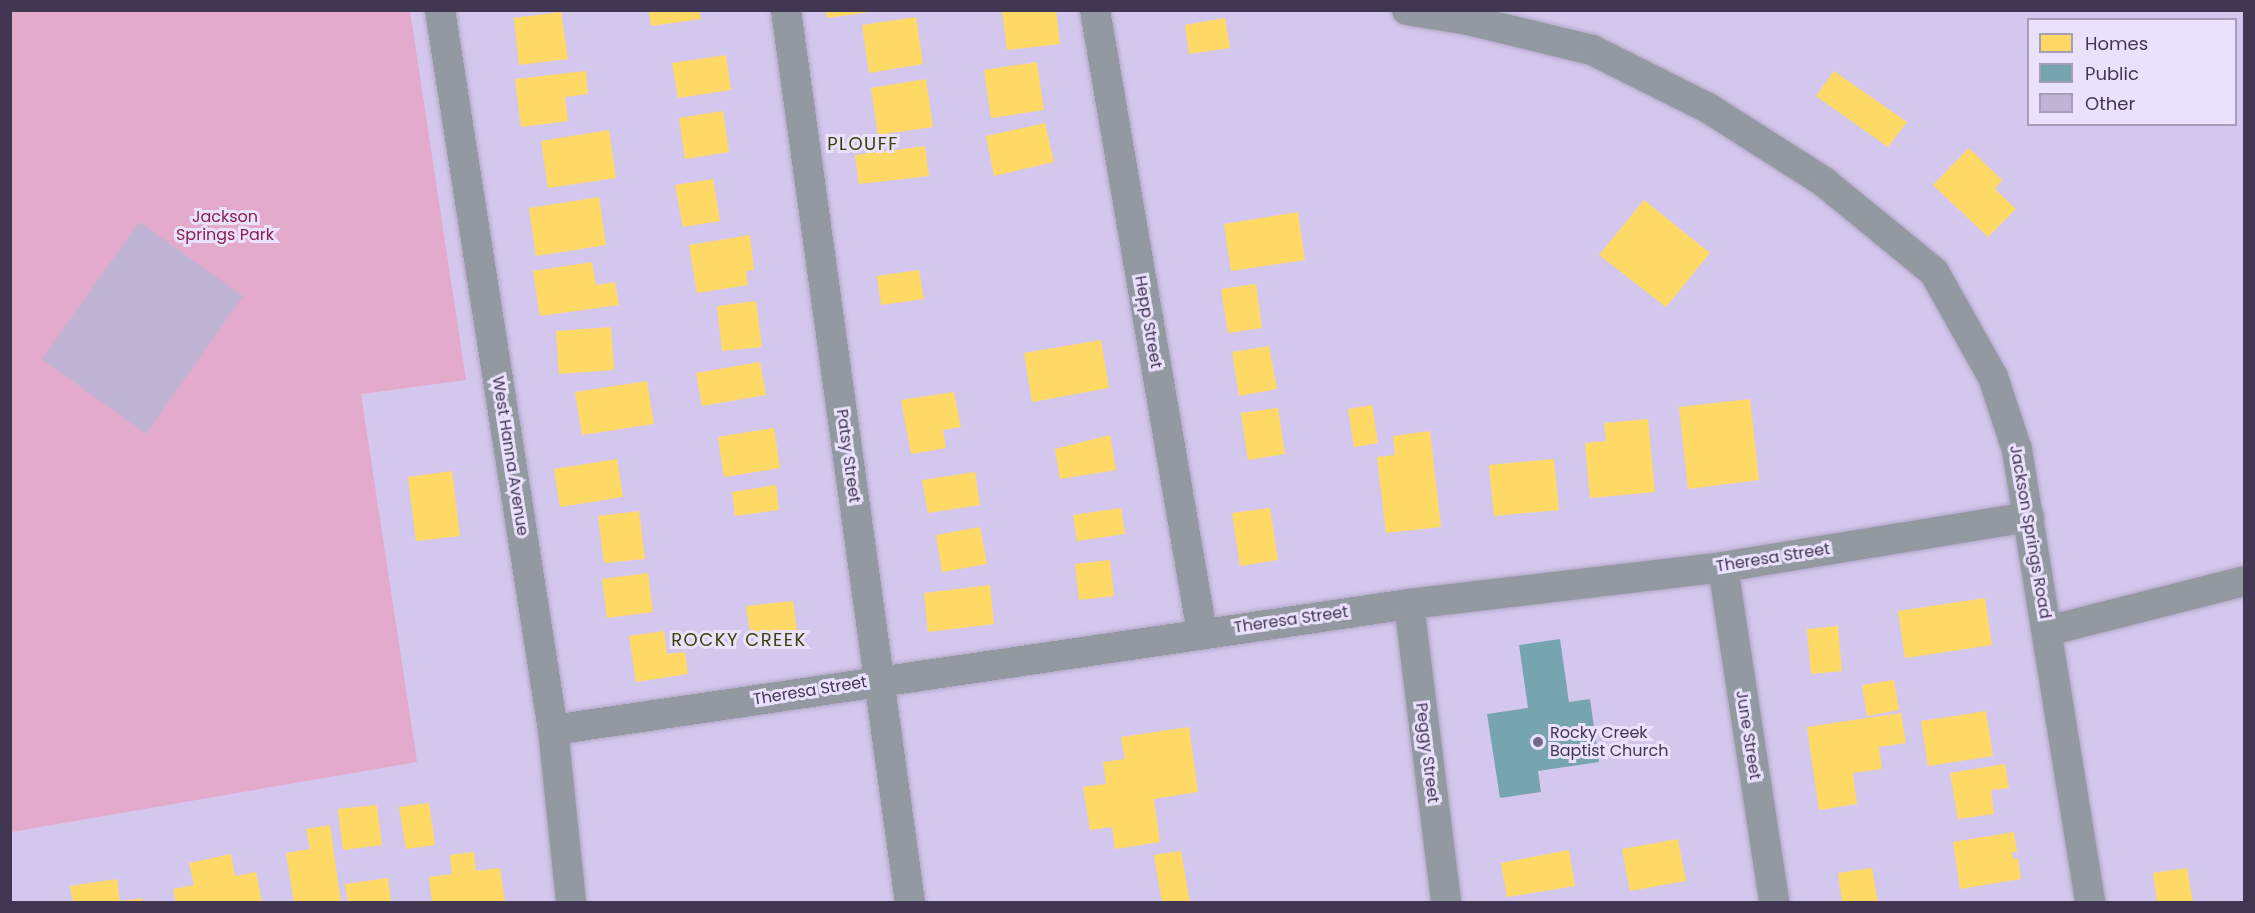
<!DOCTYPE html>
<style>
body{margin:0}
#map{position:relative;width:2255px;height:913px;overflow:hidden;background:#d4c7ed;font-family:Poppins,sans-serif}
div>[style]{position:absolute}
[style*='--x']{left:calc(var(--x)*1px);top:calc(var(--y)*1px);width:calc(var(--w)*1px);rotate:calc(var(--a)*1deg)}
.green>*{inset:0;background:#e3aacb}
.homes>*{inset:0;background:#ffd966}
.public>*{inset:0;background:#76a5af}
.building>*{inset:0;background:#bfb4d3}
.roads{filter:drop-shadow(0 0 2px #b1a7c5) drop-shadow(0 0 2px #b1a7c5)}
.minor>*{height:30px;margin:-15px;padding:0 15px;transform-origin:15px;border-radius:15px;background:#9399a1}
.dots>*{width:16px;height:16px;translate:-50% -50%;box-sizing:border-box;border:3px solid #eae1fd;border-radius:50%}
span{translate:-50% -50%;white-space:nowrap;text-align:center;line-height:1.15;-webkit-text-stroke:6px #eae1fd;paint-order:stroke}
.park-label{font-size:16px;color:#8a1f4d}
.street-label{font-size:16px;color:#413753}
.poi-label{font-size:16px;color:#413753}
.left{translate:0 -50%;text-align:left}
.neighbourhood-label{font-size:18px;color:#374105;letter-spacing:1.5px}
.frame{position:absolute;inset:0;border:12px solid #413753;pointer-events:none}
.legend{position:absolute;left:2027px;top:18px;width:210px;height:108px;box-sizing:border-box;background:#eae1fd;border:2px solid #a69db9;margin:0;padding:8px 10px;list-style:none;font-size:18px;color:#413753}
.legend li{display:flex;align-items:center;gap:12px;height:30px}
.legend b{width:30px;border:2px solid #a69db9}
</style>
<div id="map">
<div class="green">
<i style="clip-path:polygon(11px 11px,410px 11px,466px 380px,361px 394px,417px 762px,11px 832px)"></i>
</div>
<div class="homes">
<i style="clip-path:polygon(649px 10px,699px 10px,701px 19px,651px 26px)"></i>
<i style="clip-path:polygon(826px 10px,870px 10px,870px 12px,827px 18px)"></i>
<i style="clip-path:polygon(1002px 10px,1056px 10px,1060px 44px,1007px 50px)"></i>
<i style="clip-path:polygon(561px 12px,568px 59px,519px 65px,514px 18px)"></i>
<i style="clip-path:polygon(916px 17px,923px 64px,869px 73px,862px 25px)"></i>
<i style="clip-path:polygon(1225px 18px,1230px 48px,1189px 54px,1185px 25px)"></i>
<i style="clip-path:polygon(726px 55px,731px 90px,678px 98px,672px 63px)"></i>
<i style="clip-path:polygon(1037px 62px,1044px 110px,991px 118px,984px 70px)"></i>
<i style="clip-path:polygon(586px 71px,588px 94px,565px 97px,568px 121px,521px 127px,515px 79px)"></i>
<i style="clip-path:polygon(1834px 71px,1907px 122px,1888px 147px,1816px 96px)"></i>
<i style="clip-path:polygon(926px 79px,933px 127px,878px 135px,871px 88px)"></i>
<i style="clip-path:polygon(723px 111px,729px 152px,685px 159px,679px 118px)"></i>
<i style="clip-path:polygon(1045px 123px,1054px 162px,994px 176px,986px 136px)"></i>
<i style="clip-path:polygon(609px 130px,616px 178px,548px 188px,541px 141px)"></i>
<i style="clip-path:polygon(925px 146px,929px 176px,859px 184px,855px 155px)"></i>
<i style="clip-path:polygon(1969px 148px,2002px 180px,1995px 189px,2016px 209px,1988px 237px,1933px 185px)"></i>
<i style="clip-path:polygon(713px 179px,720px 221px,683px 227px,675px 185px)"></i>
<i style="clip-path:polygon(599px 197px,606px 245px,536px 256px,529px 208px)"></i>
<i style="clip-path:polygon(1644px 200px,1710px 253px,1666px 307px,1599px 255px)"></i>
<i style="clip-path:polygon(1298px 212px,1305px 260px,1231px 271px,1224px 224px)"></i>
<i style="clip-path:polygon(750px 235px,754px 270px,746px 271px,748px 285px,697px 293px,689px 245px)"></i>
<i style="clip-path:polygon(592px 262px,596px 285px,615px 282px,619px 305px,540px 316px,533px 271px)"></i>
<i style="clip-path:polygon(919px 270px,924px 299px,881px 305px,877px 276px)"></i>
<i style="clip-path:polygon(1256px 284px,1262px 328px,1228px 333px,1221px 289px)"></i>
<i style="clip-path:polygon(756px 301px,762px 347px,722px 351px,717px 306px)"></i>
<i style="clip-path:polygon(611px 327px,614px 370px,559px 374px,556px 331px)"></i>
<i style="clip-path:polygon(1101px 340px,1109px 388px,1032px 402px,1024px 353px)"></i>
<i style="clip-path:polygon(1269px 346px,1277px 389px,1239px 396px,1232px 352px)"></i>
<i style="clip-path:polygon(760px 362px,766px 395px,702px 406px,696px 373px)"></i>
<i style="clip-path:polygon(647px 381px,654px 424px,582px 435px,575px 392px)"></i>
<i style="clip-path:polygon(954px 392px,961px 427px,943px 430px,946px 448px,911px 454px,901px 400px)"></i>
<i style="clip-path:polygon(1750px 399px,1759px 480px,1688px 489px,1679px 407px)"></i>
<i style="clip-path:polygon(1372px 405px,1378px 443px,1354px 447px,1348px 409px)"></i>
<i style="clip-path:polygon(1278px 408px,1285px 454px,1248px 460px,1241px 413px)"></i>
<i style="clip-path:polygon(1648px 419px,1655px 492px,1590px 498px,1585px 443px,1606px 441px,1604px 423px)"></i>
<i style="clip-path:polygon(774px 428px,780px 468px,724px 477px,718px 437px)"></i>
<i style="clip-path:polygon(1430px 431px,1441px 527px,1386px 533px,1377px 457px,1395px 455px,1393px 436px)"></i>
<i style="clip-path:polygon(1110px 435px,1116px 470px,1060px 479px,1055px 449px)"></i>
<i style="clip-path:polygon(617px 459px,623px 497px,560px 507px,554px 469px)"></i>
<i style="clip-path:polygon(1554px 459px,1559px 510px,1494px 516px,1489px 465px)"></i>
<i style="clip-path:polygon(452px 471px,460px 536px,416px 541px,408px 477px)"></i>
<i style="clip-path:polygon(975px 472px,980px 505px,928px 513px,922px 480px)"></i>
<i style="clip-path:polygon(776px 485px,779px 510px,735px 516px,732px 492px)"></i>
<i style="clip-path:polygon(1121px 508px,1125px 534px,1077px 541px,1073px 515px)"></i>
<i style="clip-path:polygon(1270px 508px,1278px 560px,1240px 566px,1232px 513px)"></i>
<i style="clip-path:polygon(639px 511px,645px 559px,604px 563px,598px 516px)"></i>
<i style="clip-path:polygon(980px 527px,987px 564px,942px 572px,936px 535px)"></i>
<i style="clip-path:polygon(1110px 560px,1114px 596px,1079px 600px,1075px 564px)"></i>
<i style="clip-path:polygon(648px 573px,653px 612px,607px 618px,602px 579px)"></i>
<i style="clip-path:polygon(990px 585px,994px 624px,928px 632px,924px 593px)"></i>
<i style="clip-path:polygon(1985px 598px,1992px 645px,1905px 658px,1898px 611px)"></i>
<i style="clip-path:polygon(793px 601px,797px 632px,751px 637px,746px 606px)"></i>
<i style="clip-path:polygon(1838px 626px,1842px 671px,1811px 674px,1807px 629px)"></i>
<i style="clip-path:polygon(664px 631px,667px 654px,685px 652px,688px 674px,636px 682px,629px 636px)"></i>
<i style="clip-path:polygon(1894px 680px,1899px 710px,1867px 716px,1862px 685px)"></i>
<i style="clip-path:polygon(1986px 711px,1993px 756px,1928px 766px,1921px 721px)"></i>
<i style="clip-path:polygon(1901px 713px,1906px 743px,1879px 747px,1882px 769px,1853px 773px,1857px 804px,1819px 810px,1807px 727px)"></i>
<i style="clip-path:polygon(1189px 727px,1198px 792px,1154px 799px,1160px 842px,1115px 849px,1112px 827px,1090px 830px,1083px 787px,1106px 784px,1103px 762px,1125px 759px,1121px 737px)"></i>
<i style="clip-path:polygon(2005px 764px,2009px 788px,1991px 790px,1994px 814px,1958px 819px,1950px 773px)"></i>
<i style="clip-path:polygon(429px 803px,435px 845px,406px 849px,399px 807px)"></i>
<i style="clip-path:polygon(377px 805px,382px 845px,343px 850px,338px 809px)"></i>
<i style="clip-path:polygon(330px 825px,341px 902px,294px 902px,286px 853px,310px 849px,306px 829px)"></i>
<i style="clip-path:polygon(2014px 832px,2017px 852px,2012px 852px,2013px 859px,2018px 858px,2021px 879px,1960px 889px,1953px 842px)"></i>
<i style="clip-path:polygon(1678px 839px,1686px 881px,1630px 891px,1622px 849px)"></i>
<i style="clip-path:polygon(1569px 850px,1575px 886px,1507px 897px,1501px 863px)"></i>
<i style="clip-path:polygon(1181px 851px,1190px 902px,1162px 902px,1154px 855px)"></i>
<i style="clip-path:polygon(474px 852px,476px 871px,500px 868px,505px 902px,432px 902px,429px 877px,452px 874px,450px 855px)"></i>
<i style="clip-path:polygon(231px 854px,235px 876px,256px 872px,262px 902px,176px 902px,173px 889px,194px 885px,189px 863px)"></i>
<i style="clip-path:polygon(1872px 868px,1878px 902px,1842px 902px,1838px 873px)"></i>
<i style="clip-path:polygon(2187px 868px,2193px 902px,2157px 902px,2153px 873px)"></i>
<i style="clip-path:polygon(388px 878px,391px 902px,348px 902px,345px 884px)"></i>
<i style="clip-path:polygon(117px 879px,120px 902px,73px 902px,70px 886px)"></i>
<i style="clip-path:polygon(142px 898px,143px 902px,121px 902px,120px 901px)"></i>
</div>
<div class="public">
<i style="clip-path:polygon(1560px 639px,1569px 702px,1590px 699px,1599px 762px,1538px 771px,1541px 792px,1500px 798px,1487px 714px,1528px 708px,1519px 645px)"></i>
</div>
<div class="building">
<i style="clip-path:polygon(139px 222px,243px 296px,146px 434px,42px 359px)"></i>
</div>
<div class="roads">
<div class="minor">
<i style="--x:440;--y:10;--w:729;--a:81.08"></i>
<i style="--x:553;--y:730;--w:173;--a:84"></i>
<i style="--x:786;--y:10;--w:901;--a:82.09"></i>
<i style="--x:1095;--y:10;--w:632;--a:80.25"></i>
<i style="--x:1407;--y:10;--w:62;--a:9.3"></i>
<i style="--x:1468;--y:20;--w:128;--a:13.6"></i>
<i style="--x:1592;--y:50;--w:130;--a:26.6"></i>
<i style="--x:1708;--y:108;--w:138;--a:32.5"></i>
<i style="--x:1824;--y:182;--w:142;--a:39.3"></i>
<i style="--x:1934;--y:272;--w:120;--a:60.7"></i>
<i style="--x:1993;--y:377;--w:77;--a:71.8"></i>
<i style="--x:2017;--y:450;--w:458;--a:80.8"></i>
<i style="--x:1723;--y:567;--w:339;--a:81.3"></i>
<i style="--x:1409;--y:604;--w:300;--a:82.9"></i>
<i style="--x:2047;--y:631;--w:203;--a:-14.2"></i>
<i style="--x:553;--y:730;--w:865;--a:-8.37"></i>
<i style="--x:1409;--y:604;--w:316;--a:-6.7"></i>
<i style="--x:1723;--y:567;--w:310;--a:-9.3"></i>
</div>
</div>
<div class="dots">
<i style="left:1538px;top:742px;background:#746989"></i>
</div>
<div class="park-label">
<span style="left:225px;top:226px">Jackson<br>Springs Park</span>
</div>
<div class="street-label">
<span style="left:1148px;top:322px;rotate:80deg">Hepp Street</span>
<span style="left:510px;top:456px;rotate:81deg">West Hanna Avenue</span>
<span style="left:848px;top:456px;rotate:82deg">Patsy Street</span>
<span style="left:2030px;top:532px;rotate:80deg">Jackson Springs Road</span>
<span style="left:1773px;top:558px;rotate:-9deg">Theresa Street</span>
<span style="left:1291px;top:620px;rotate:-8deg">Theresa Street</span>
<span style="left:810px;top:691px;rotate:-9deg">Theresa Street</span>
<span style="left:1748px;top:735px;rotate:81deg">June Street</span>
<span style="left:1427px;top:753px;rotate:83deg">Peggy Street</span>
</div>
<div class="poi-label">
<span class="left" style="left:1550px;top:742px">Rocky Creek<br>Baptist Church</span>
</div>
<div class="neighbourhood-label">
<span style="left:863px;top:144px">PLOUFF</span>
<span style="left:739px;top:640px">ROCKY CREEK</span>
</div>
<div class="frame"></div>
<ul class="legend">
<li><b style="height:16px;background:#ffd966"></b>Homes</li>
<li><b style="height:16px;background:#76a5af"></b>Public</li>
<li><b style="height:16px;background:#bfb4d3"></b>Other</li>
</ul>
</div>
